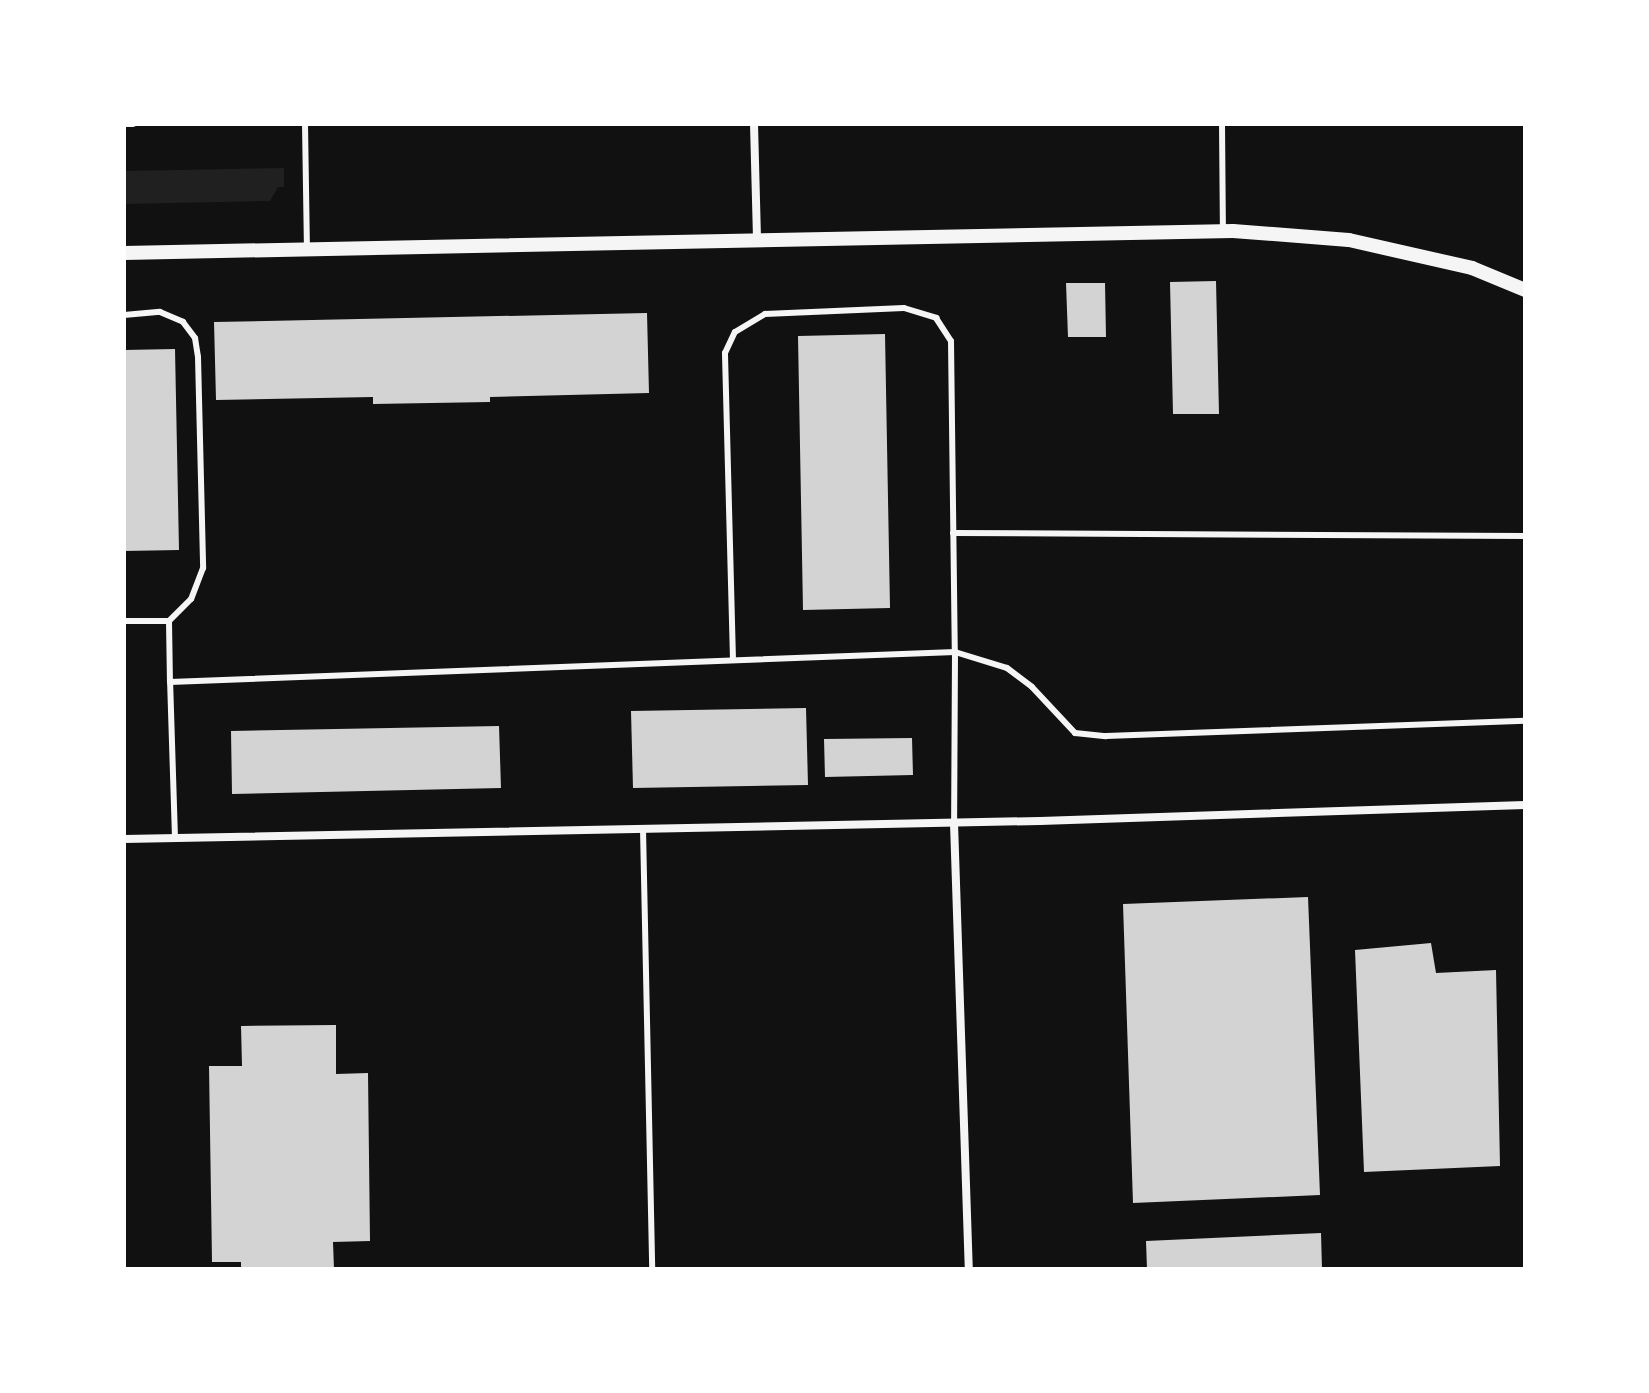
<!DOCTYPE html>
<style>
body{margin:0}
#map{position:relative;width:1649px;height:1393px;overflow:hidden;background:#111;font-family:"Varela Round",sans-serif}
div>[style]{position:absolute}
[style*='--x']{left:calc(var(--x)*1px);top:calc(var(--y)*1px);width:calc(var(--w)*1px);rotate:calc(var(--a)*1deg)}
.green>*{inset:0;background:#202020}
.building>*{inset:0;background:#d3d3d3}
.service>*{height:6px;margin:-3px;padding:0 3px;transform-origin:3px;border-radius:3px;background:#f5f5f5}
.minor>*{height:8px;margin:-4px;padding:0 4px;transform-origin:4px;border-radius:4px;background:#f5f5f5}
.tertiary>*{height:14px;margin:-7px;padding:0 7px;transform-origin:7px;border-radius:7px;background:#f5f5f5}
span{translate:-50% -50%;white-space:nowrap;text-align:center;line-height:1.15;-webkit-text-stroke:7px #fff;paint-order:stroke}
.frame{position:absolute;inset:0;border:126px solid #fff;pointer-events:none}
</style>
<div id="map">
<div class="green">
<i style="clip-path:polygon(284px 168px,284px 187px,278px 187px,270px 201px,124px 204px,124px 171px)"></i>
</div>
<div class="building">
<i style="clip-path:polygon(1216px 281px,1219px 414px,1173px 414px,1170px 282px)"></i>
<i style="clip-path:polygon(1066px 283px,1105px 283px,1106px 337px,1068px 337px)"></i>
<i style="clip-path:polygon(647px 313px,649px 393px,490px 397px,490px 402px,373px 404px,373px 397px,216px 400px,214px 322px)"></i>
<i style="clip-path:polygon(885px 334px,890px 608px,803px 610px,798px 336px)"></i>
<i style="clip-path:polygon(175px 349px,179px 550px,124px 551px,124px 350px)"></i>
<i style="clip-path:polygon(806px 708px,808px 785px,633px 788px,631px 711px)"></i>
<i style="clip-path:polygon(499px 726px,501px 788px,232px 794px,231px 731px)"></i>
<i style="clip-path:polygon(912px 738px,913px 775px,825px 777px,824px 739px)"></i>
<i style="clip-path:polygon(1308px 897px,1320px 1195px,1133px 1203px,1123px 904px)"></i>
<i style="clip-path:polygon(1431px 943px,1436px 973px,1496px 970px,1500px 1166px,1364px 1172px,1355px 950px)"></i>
<i style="clip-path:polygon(336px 1025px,336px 1074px,368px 1073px,370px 1241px,333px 1242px,334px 1269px,241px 1269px,241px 1262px,212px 1262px,209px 1066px,242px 1066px,241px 1026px)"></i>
<i style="clip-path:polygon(1321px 1233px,1322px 1269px,1147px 1269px,1146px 1241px)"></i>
</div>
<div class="service">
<i style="--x:124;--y:124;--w:9;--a:0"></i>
<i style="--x:305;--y:124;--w:126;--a:89.1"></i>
<i style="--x:1222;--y:124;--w:108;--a:89.5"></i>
<i style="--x:124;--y:315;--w:36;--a:-5"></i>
<i style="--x:160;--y:312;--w:25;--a:23"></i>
<i style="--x:183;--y:322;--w:20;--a:53"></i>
<i style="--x:195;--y:338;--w:19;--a:81"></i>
<i style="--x:198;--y:357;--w:211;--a:88.6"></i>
<i style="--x:203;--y:568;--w:33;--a:111"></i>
<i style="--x:191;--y:599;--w:31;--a:135"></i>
<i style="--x:169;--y:621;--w:45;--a:180"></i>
<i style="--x:953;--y:533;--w:572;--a:0.3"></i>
<i style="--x:169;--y:621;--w:61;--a:89.1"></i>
<i style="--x:733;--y:660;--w:307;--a:-91.5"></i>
<i style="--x:725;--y:353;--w:23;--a:-65"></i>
<i style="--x:735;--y:332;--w:35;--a:-31"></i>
<i style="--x:765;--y:314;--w:139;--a:-2.5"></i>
<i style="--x:904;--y:308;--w:34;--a:17"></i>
<i style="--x:936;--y:318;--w:27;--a:57"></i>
<i style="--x:951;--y:341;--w:311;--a:89.3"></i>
<i style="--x:955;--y:652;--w:54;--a:17.1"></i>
<i style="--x:1007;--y:668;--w:31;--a:37"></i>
<i style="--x:1032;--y:687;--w:63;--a:46.9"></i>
<i style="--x:1075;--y:733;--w:31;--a:6"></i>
<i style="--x:1106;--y:736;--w:419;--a:-2.1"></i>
<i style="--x:643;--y:829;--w:440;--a:88.8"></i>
<i style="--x:175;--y:838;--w:156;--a:-91.8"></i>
<i style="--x:170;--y:682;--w:786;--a:-2.19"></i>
<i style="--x:955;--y:652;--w:171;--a:90.3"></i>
</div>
<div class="minor">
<i style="--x:754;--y:124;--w:114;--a:88.5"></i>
<i style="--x:954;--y:823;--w:446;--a:88.1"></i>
<i style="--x:124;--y:839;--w:916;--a:-1.13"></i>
<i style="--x:1040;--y:821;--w:485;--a:-1.9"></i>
</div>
<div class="tertiary">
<i style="--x:124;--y:253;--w:1109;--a:-1.14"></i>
<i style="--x:1233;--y:231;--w:116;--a:4.4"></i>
<i style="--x:1349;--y:240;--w:126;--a:12.8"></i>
<i style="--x:1472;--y:268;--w:57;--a:22.5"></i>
</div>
<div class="frame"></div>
</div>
